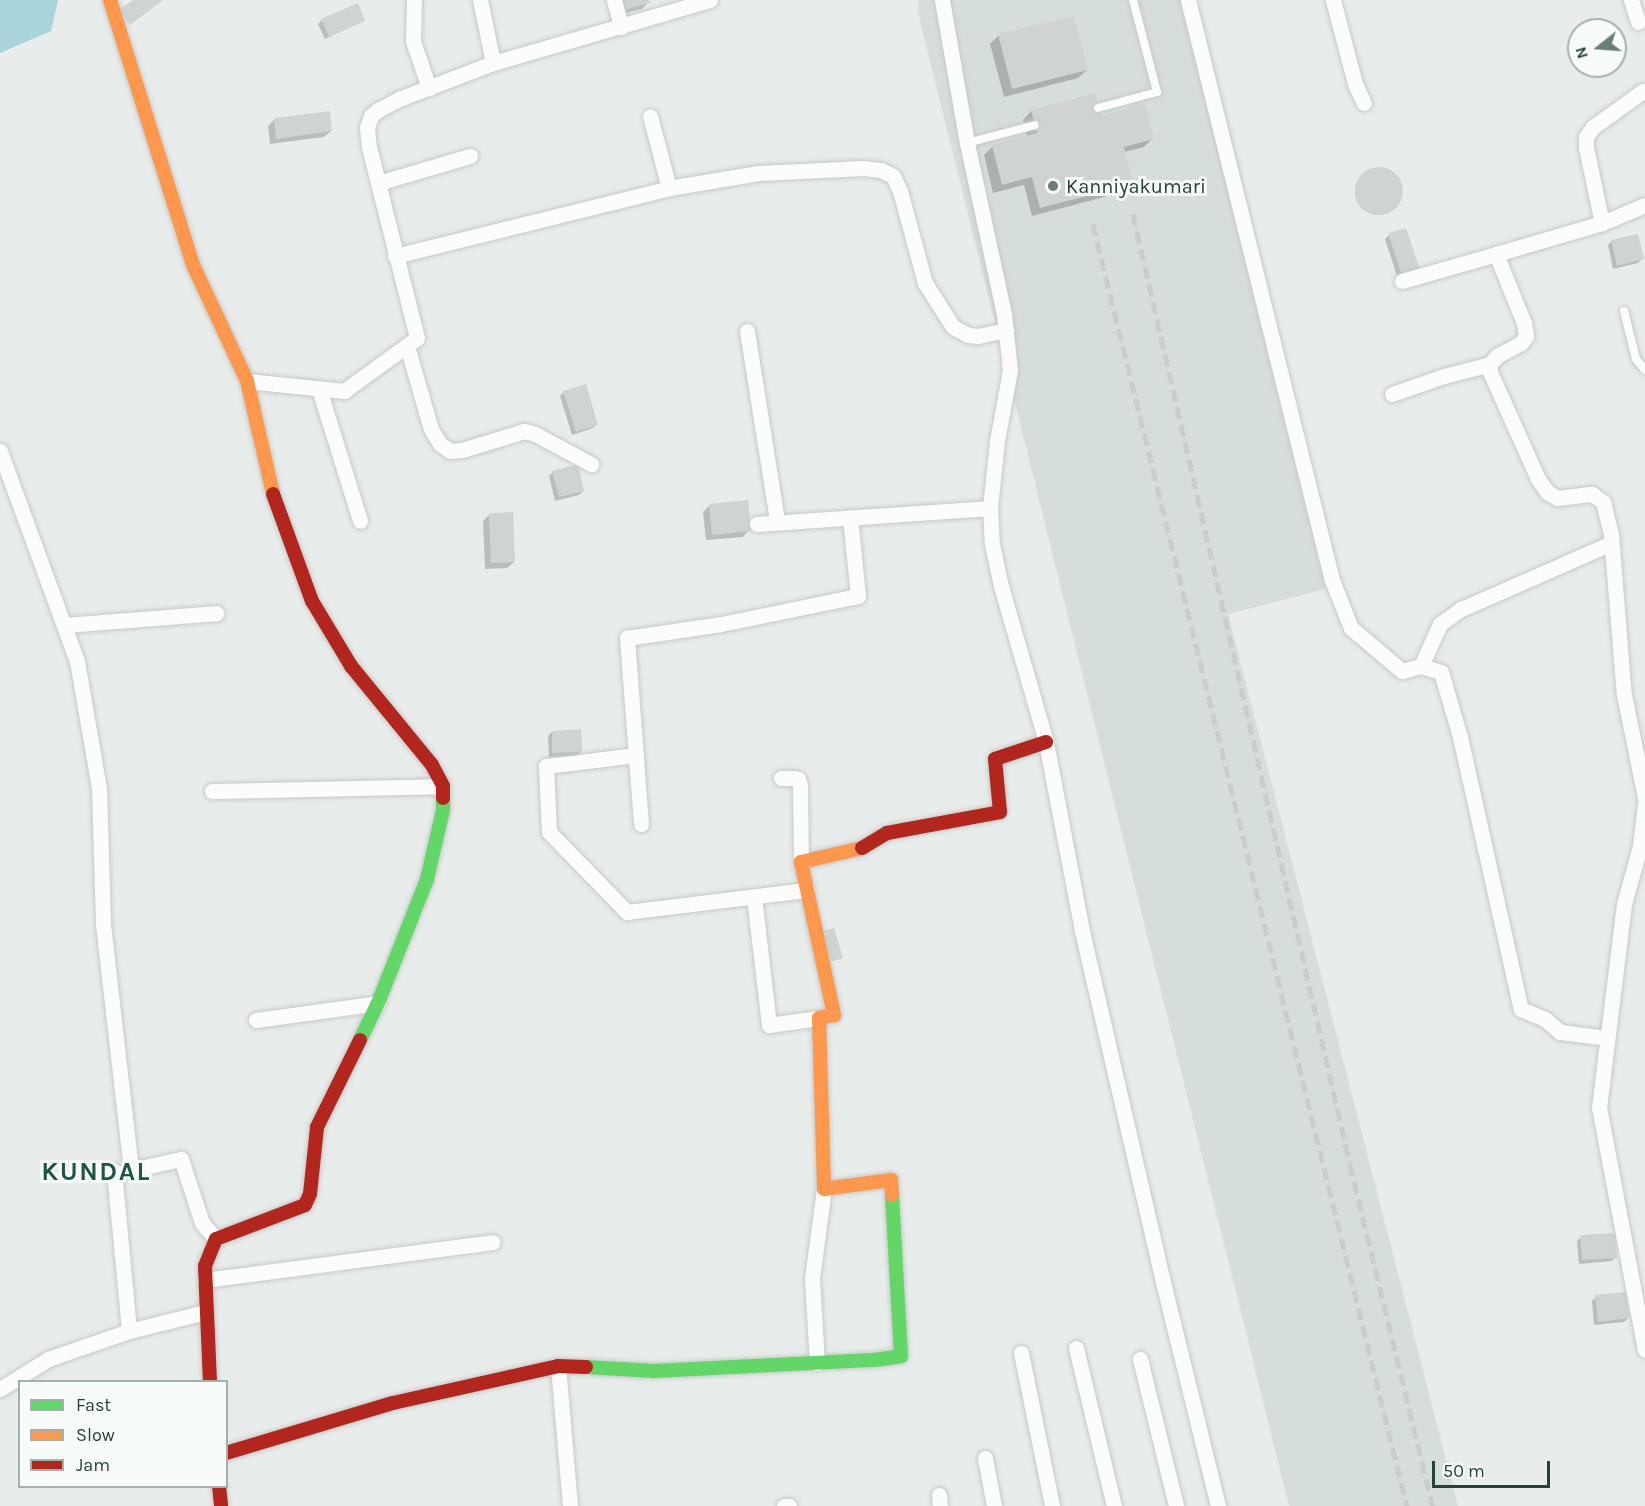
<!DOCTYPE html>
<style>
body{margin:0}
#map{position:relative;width:1645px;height:1506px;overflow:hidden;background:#e8edeb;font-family:Karla,sans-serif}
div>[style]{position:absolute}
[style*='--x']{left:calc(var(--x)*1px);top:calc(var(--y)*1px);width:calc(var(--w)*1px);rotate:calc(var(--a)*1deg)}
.built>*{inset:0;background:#d6dedb}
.water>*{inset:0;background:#a9d4db}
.shadow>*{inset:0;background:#0003}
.round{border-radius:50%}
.building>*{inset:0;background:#cfd4d2}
.roads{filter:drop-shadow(0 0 2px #c5cac8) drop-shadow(0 0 2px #c5cac8)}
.lane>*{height:8px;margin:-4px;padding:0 4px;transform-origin:4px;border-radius:4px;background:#fcfcfc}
.street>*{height:15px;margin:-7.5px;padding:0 7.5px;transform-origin:7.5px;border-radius:7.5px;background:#fcfcfc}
.fast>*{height:14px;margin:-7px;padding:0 7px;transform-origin:7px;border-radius:7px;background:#63d668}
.slow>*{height:14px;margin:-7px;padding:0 7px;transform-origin:7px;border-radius:7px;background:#ff974d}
.jam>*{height:14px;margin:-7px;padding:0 7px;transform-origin:7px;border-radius:7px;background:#b3261e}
.rail>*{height:4.5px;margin-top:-2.25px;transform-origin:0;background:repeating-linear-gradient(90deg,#c9cdcc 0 12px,transparent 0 18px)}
.dots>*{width:16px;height:16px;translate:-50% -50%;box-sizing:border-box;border:3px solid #f7fbf9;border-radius:50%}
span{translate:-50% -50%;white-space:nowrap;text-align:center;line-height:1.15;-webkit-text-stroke:6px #f7fbf9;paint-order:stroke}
.poi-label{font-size:20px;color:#24423a}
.left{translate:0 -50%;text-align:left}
.district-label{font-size:26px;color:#1f5548;font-weight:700;letter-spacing:1.5px}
.legend{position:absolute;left:18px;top:1380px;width:210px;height:108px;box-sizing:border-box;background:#f7fbf9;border:2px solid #a3b1ad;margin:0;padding:8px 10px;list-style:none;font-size:18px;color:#24423a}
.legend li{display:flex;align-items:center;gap:12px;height:30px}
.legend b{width:30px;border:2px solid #a3b1ad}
.north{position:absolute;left:1567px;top:18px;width:60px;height:60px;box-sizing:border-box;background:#f7fbf9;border:2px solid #a3b1ad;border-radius:50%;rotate:253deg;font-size:16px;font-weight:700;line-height:24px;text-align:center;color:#24423a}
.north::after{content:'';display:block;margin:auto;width:21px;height:27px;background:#697e78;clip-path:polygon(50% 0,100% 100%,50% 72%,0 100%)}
.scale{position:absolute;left:1432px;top:1461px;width:118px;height:27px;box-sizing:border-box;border:3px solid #24423a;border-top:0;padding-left:8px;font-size:18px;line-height:21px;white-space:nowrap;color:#24423a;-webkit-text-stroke:4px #f7fbf9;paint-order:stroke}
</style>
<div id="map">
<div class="built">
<i style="clip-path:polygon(919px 0,1183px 0,1325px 589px,1228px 614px,1458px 1506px,1289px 1506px,917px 9px)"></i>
</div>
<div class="water">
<i style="clip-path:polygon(0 0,58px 0,51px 31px,0 53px)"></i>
</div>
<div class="shadow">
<i style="clip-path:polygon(614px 0,647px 0,648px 3px,642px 9px,618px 15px)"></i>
<i style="clip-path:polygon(322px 20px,364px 20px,325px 39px,318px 24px)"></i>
<i style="clip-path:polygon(999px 35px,1087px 70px,1078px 78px,1004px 97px,990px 44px)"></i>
<i style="clip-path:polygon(1031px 111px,1100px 118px,1152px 139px,1144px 147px,1124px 152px,1132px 183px,1123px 192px,1032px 216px,1024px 185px,993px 193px,984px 155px,993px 146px,1027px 137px,1023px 120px)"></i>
<i style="clip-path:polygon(274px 120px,331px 131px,324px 137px,270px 144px,268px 126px)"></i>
<i class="round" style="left:1355px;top:169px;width:46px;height:46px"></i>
<i style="clip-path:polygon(1389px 235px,1418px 270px,1398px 279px,1385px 239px)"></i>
<i style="clip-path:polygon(1612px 241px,1642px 259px,1638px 263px,1613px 269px,1608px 245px)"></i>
<i style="clip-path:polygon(564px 392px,597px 424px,593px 428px,572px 435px,560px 396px)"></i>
<i style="clip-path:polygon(553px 472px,583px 491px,579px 495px,555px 501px,549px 476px)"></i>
<i style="clip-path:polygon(710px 505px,749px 530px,743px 537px,706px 540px,703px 512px)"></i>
<i style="clip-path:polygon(489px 515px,514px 562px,507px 568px,485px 569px,483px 521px)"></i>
<i style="clip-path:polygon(552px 732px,581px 752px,577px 756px,549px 757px,548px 736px)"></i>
<i style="clip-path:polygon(1581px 1237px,1616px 1257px,1612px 1261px,1579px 1264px,1577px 1241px)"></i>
<i style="clip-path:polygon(1596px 1297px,1628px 1318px,1624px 1322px,1594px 1325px,1592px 1301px)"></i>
</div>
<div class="building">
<i style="clip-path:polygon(133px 0,163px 0,130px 25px,119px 10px)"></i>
<i style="clip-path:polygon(622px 0,649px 0,650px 3px,624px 10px)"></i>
<i style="clip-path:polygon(358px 3px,365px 21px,329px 37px,321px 19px)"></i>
<i style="clip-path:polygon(1074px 16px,1088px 70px,1012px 89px,998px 34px)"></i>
<i style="clip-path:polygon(1095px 93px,1101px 116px,1145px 104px,1154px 139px,1124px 147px,1134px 184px,1040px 208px,1032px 177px,1002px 185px,992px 145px,1037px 133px,1031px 110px)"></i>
<i style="clip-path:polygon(330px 111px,332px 131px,276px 139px,274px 118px)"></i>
<i class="round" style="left:1355px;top:167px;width:48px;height:48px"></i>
<i style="clip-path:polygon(1406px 228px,1420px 270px,1402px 276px,1388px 233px)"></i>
<i style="clip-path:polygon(1638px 234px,1644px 259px,1617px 266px,1611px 240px)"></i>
<i style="clip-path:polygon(586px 384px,598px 425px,576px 432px,563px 391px)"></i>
<i style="clip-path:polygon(578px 464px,584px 491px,559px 497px,552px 471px)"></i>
<i style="clip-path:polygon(748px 500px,751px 531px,712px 535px,709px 504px)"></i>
<i style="clip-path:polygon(513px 512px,515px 562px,491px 563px,489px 513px)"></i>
<i style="clip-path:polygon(581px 729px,582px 752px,552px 753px,552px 731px)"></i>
<i style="clip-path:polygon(834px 928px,843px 958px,823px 964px,814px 933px)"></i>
<i style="clip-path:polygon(1615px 1233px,1617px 1258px,1582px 1260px,1580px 1235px)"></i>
<i style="clip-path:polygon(1626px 1292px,1629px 1318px,1598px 1322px,1595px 1295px)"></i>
</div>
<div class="roads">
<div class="lane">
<i style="--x:1098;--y:108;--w:61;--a:-15.2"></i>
<i style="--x:1157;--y:92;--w:95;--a:-104.6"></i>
<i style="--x:967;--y:143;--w:70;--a:-14.8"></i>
<i style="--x:1624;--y:311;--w:49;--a:76"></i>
<i style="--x:1636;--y:359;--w:14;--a:51"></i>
</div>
<div class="street">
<i style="--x:414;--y:0;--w:41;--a:91.4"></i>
<i style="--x:413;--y:41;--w:50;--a:71.2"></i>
<i style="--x:480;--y:0;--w:64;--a:78.3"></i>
<i style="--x:614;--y:0;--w:28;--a:75"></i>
<i style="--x:942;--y:0;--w:145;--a:80.1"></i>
<i style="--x:967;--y:143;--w:175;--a:77.8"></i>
<i style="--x:1004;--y:314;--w:56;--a:83.9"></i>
<i style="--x:1010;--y:370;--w:72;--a:100.4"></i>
<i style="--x:997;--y:441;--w:67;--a:96"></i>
<i style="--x:990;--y:508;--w:36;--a:87"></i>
<i style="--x:992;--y:544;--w:43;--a:77.9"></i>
<i style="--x:1001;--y:586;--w:162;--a:73.9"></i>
<i style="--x:1046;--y:742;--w:192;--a:79.2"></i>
<i style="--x:1082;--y:931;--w:360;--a:77"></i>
<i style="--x:1163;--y:1282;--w:231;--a:76.2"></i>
<i style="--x:1188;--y:0;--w:598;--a:76.06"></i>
<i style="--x:1332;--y:580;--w:52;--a:68.4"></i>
<i style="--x:1351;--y:628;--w:67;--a:40.1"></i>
<i style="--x:1402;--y:671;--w:20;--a:-15"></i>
<i style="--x:1421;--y:666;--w:21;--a:17"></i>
<i style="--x:1441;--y:672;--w:68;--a:73.7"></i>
<i style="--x:1460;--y:737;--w:279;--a:77.4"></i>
<i style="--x:1521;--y:1009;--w:26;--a:23"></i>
<i style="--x:1545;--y:1019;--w:20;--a:41"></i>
<i style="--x:1560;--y:1032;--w:47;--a:7.3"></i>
<i style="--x:1333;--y:0;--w:87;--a:75.3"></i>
<i style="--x:1355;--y:84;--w:21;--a:65"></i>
<i style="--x:1631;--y:0;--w:23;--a:72"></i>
<i style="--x:378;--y:183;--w:96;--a:-16.4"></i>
<i style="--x:669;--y:188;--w:91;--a:-9.5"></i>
<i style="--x:759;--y:173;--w:105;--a:-2.7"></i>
<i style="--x:864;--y:168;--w:17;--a:7"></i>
<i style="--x:881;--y:170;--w:13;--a:27"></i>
<i style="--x:893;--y:176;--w:17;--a:65"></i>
<i style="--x:900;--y:191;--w:95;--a:74.8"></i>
<i style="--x:925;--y:283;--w:52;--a:57.5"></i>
<i style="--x:953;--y:327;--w:17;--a:28"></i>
<i style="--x:968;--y:335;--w:10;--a:6"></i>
<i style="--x:978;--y:336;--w:29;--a:-12"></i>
<i style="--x:1645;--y:205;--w:47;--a:157.3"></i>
<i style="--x:1602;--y:223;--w:110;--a:163.7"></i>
<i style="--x:1496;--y:254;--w:74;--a:67.9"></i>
<i style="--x:1524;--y:323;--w:13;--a:81"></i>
<i style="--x:1526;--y:336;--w:9;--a:126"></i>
<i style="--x:1521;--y:343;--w:27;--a:152"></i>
<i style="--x:1497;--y:356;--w:11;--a:131"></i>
<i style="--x:1490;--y:364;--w:8;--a:90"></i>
<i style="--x:1490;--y:372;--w:117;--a:65.8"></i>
<i style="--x:1538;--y:479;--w:16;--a:55"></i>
<i style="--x:1547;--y:492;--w:12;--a:31"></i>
<i style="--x:1557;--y:498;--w:35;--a:-7"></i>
<i style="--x:1592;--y:494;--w:14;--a:36"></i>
<i style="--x:1603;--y:502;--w:34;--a:76"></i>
<i style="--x:1611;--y:535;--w:161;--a:85.4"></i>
<i style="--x:1624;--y:695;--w:104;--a:78.4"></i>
<i style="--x:1602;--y:223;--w:77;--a:-102"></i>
<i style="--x:1586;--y:148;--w:11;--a:-90"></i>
<i style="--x:1586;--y:137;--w:12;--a:-55"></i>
<i style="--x:1593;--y:127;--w:62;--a:-35.8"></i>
<i style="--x:395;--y:256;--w:282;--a:-13.9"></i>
<i style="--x:669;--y:188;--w:74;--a:-104.8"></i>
<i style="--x:1402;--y:281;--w:98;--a:-16"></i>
<i style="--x:747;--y:331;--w:192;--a:81"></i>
<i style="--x:407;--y:346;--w:86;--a:73.9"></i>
<i style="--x:431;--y:429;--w:17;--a:59"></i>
<i style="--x:440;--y:444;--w:12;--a:35"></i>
<i style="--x:450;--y:451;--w:12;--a:-5"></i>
<i style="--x:462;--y:450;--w:65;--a:-17"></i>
<i style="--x:524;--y:431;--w:11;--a:15"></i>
<i style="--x:535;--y:434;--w:64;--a:28.2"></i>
<i style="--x:247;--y:381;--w:98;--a:5.9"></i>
<i style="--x:344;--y:391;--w:90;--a:-36"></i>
<i style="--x:417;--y:338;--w:197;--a:-104.1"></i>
<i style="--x:369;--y:147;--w:19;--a:-96"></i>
<i style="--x:367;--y:128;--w:13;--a:-72"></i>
<i style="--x:371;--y:116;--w:9;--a:-41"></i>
<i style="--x:378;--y:110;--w:26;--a:-28"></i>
<i style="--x:401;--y:98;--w:98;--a:-20.8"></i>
<i style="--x:493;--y:63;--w:226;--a:-16.2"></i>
<i style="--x:319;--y:389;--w:138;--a:72.7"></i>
<i style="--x:1392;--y:394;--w:55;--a:-19.1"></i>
<i style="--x:1444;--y:376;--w:48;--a:-14.6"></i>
<i style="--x:0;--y:451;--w:224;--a:69.9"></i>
<i style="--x:77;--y:661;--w:129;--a:80.2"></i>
<i style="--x:99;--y:788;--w:136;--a:88.3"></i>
<i style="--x:103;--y:924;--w:248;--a:83.5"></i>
<i style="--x:131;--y:1170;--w:51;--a:-12.4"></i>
<i style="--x:181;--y:1159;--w:67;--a:71.8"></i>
<i style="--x:202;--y:1223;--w:21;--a:49"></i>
<i style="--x:757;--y:524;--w:234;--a:-3.9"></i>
<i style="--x:66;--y:625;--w:151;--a:-4.5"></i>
<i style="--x:1421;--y:666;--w:46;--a:-65.7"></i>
<i style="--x:1440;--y:624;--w:26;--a:-36"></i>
<i style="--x:1461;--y:609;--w:164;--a:-23.7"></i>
<i style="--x:636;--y:755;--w:91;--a:173"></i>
<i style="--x:546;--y:766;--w:66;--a:87.4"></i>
<i style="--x:549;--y:832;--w:112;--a:45.7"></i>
<i style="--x:627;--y:912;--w:181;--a:-7"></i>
<i style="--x:781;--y:778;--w:13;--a:0"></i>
<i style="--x:794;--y:778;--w:4;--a:14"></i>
<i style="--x:798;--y:779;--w:6;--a:72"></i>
<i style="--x:800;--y:785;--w:77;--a:89.3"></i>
<i style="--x:212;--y:791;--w:231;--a:-1.2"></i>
<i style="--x:1645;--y:804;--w:42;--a:96.8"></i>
<i style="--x:1640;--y:846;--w:60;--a:105.4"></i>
<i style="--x:1624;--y:904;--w:205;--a:97"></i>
<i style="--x:1599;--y:1107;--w:247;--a:79.3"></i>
<i style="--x:641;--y:824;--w:187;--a:-94.3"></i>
<i style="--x:627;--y:638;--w:95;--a:-8.5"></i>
<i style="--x:721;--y:624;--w:140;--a:-11.6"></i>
<i style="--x:858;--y:596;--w:79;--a:-95.8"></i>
<i style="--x:754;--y:897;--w:129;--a:83.3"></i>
<i style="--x:769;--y:1025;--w:50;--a:-8"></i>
<i style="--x:256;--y:1020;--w:123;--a:-7.9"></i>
<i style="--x:114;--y:1171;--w:161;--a:84.6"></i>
<i style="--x:205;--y:1280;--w:290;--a:-7.5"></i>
<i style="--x:1076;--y:1348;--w:163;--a:76.5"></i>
<i style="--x:1021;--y:1353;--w:156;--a:78.5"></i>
<i style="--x:1140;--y:1359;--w:151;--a:76.2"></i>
<i style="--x:817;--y:1363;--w:85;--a:-93.4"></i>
<i style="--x:812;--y:1278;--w:90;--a:-82.3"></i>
<i style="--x:558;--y:1366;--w:141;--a:85.1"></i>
<i style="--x:0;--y:1389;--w:57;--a:-32"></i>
<i style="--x:48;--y:1359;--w:86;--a:-19.1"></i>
<i style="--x:129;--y:1331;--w:78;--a:-14"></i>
<i style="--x:985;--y:1458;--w:49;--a:79.4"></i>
<i style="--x:939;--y:1495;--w:11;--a:85"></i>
<i style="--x:784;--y:1506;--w:5;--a:0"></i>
</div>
<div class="fast">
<i style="--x:360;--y:1040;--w:41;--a:-64.1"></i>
<i style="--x:378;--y:1003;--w:133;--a:-68.4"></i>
<i style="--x:427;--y:879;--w:71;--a:-76.9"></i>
<i style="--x:443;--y:810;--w:12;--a:-90"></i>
<i style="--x:586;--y:1367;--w:68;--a:3.4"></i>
<i style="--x:654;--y:1371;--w:220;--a:-2.9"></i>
<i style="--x:874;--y:1360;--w:27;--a:-8"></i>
<i style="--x:901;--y:1356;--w:161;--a:-93.2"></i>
</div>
<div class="slow">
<i style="--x:110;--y:0;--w:278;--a:72.6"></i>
<i style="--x:193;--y:265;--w:128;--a:65"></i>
<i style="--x:247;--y:381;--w:116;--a:77"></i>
<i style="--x:862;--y:848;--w:63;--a:167.1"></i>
<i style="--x:801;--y:862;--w:157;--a:77.8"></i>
<i style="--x:834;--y:1015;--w:15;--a:169"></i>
<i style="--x:819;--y:1018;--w:171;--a:88.3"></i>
<i style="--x:824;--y:1189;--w:68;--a:-7.7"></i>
<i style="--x:891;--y:1180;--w:15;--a:86"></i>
</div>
<div class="jam">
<i style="--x:273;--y:494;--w:114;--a:70"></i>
<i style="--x:312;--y:601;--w:76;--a:59"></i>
<i style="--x:351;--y:666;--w:128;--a:50.7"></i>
<i style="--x:432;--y:765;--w:24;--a:62"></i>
<i style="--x:443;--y:786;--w:12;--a:90"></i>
<i style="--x:862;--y:848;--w:29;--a:-31"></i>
<i style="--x:887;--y:833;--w:115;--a:-10.5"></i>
<i style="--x:1000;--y:812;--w:53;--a:-95.4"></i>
<i style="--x:995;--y:759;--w:54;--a:-18.4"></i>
<i style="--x:210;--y:1382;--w:116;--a:-92.5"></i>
<i style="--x:205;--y:1266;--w:29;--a:-68"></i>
<i style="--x:216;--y:1239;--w:95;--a:-20.9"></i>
<i style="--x:305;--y:1205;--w:12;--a:-66"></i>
<i style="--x:310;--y:1194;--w:67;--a:-84"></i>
<i style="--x:317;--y:1127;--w:97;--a:-63.7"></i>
<i style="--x:226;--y:1453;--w:174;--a:-16.7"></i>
<i style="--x:393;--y:1403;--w:169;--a:-12.6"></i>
<i style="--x:558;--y:1366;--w:28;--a:2"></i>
<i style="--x:219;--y:1486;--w:20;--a:84"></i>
</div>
</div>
<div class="rail">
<i style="--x:1133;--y:214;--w:974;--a:77.13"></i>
<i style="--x:1350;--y:1164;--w:352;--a:76.4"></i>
<i style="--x:1093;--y:224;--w:1320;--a:76.24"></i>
</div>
<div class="dots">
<i style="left:1053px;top:186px;background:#697e78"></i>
</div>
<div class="poi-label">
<span class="left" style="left:1066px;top:186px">Kanniyakumari</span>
</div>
<div class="district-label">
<span style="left:96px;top:1172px">KUNDAL</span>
</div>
<ul class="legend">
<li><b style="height:8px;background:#63d668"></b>Fast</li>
<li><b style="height:8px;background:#ff974d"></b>Slow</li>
<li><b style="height:8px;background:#b3261e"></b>Jam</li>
</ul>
<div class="north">N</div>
<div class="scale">50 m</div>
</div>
